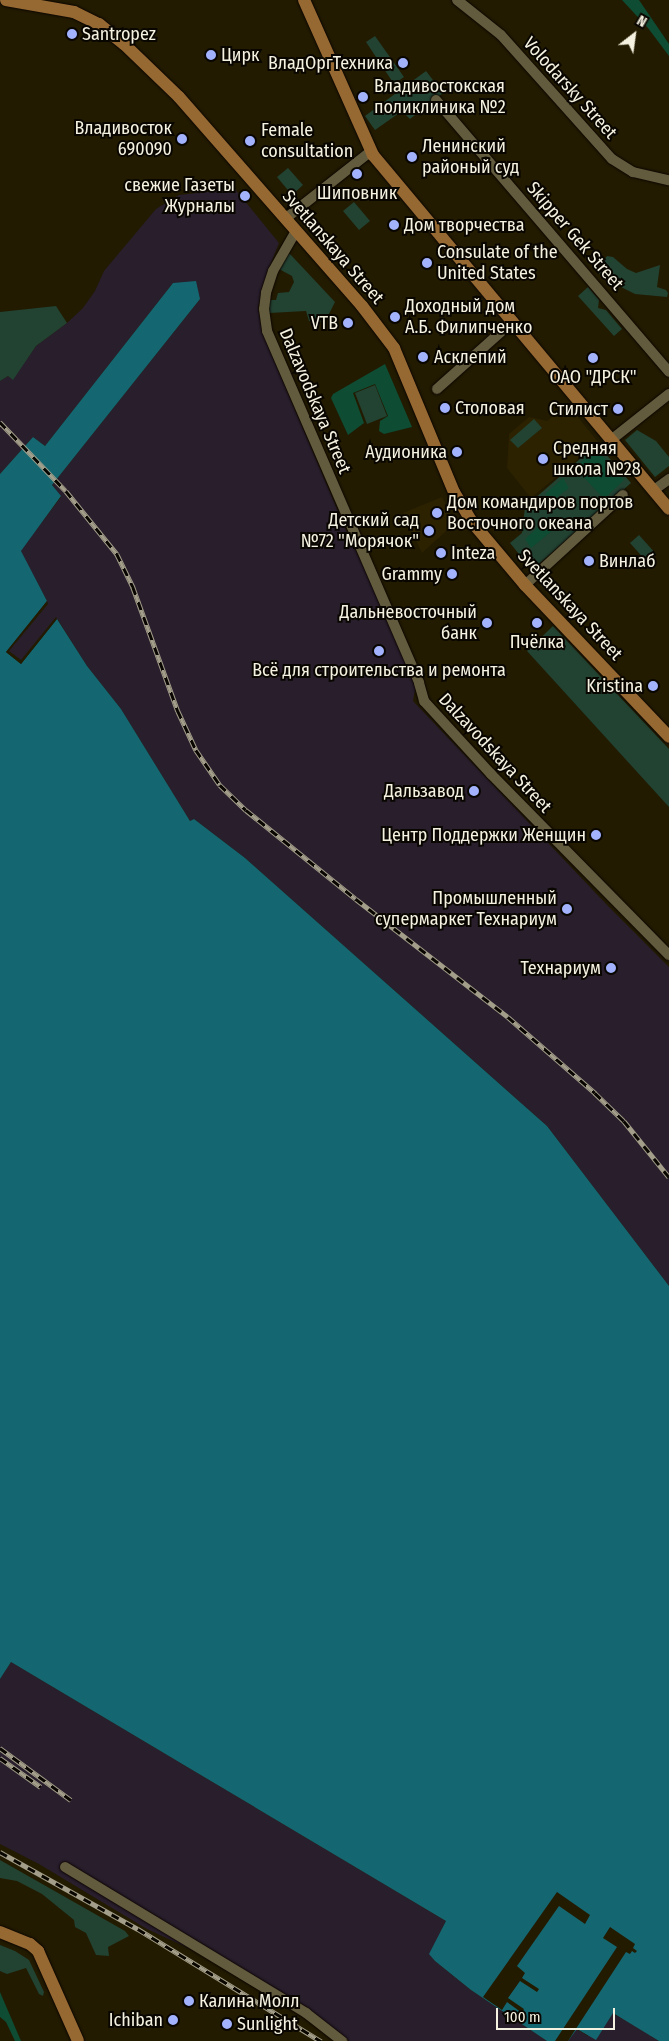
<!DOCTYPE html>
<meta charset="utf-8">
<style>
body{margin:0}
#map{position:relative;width:669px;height:2041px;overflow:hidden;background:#221b00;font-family:"Fira Sans Condensed",sans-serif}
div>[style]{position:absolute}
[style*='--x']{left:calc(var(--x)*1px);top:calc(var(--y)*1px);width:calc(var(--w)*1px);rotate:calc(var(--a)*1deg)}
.built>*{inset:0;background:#2c2200}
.industrial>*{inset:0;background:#281e2c}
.green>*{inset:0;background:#224232}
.forest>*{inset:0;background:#0e4c33}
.water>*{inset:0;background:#146771}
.pier>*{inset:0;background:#221b00}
.roads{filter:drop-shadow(0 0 1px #0c0500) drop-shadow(0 0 1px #0c0500)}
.minor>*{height:10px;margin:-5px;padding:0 5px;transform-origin:5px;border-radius:5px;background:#635b3d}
.major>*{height:12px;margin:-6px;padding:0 6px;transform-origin:6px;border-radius:6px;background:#976932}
.rail>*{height:4.5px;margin-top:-2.25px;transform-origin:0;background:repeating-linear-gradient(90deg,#090600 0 8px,#a39e89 0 16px);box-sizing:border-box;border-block:1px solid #a39e89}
.dots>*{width:14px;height:14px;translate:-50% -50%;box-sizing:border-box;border:2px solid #090600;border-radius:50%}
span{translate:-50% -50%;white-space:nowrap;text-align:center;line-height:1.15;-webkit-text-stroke:4px #090600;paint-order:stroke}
.poi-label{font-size:18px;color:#f6f2e1}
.left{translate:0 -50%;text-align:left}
.right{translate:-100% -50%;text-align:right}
.street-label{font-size:18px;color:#f6f2e1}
.north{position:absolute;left:609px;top:10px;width:50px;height:50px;-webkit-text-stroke:4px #090600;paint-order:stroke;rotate:30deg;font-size:14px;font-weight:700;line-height:20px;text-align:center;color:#f6f2e1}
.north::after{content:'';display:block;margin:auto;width:18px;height:22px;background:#f6f2e1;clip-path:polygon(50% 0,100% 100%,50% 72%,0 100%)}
.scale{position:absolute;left:496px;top:2008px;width:119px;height:22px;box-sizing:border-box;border:2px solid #f6f2e1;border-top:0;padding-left:6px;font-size:15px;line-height:18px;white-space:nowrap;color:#f6f2e1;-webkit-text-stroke:4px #090600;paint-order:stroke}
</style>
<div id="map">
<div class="built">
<i style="clip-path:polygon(568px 405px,598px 442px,531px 498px,507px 468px,509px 434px,529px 417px,547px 421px)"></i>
<i style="clip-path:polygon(442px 497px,455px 523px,422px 553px,403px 513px)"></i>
</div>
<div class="industrial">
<i style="clip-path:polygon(235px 189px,279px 243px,267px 273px,258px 307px,262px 332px,345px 528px,417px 679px,413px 701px,609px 907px,669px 967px,669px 1286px,547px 1126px,245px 858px,194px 819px,190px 821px,121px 709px,87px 666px,58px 620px,21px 664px,6px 652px,0 613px,47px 601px,20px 551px,61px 497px,52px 485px,200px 299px,173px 283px,45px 446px,33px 437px,0 474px,0 381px,8px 376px,13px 379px,36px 346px,67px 323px,83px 308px,95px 291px,104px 271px,156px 209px,179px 195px)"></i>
<i style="clip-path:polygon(11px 1662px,446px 1921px,430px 1954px,435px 1961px,471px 1990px,547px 2041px,349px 2041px,327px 2024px,264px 1983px,147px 1929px,39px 1864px,0 1844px,0 1679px)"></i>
<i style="clip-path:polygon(612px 2013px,630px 2023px,659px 2041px,568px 2041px,576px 2029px,588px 2036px)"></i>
</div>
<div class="green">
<i style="clip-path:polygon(375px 36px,404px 77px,394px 84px,366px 42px)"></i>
<i style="clip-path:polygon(426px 71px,443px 93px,410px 119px,402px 111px,375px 130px,365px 116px)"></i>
<i style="clip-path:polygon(288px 168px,303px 185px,292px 195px,277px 177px)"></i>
<i style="clip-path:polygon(354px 202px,370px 221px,359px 230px,343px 211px)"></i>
<i style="clip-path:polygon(290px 254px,335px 302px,328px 316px,322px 322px,309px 321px,306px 311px,269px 313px,269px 300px,276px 300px,278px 293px,289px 292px,294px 282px,292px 276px,279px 269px,285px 256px)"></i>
<i style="clip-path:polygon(607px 256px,613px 257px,627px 269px,636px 273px,660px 265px,657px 287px,666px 290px,668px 293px,667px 297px,635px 294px,605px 279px,596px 270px)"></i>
<i style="clip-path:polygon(588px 287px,599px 300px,598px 308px,606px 310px,622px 329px,614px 336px,578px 296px)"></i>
<i style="clip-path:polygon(56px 306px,67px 323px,36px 346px,13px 380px,8px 376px,0 381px,0 312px)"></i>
<i style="clip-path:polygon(375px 385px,387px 416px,367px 424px,355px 393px)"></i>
<i style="clip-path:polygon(534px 419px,542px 428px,518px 448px,510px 440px)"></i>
<i style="clip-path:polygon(637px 430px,656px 441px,669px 457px,669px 466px,655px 477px,625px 440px)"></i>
<i style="clip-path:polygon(597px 444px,631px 483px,532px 570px,510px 543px,522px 533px,525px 507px)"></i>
<i style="clip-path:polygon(639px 535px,656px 554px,647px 562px,630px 543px)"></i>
<i style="clip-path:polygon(553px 626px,669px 749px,669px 807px,527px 651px)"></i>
<i style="clip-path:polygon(0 1860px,125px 1931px,129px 1936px,108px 1947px,109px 1956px,96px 1955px,86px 1933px,75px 1927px,74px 1920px,42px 1894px,17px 1881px,0 1878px)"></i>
<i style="clip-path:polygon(0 1945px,15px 1951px,29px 1960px,44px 1992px,43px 1996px,39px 1994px,26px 1968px,7px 1974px,0 1971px)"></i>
</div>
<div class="forest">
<i style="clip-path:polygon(622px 0,639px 0,669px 44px,669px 56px,648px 28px)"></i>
<i style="clip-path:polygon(385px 364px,412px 427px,384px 434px,379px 431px,380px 421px,388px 416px,375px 384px,353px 393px,364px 423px,348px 435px,331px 398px,333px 394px)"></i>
<i style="clip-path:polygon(593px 452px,600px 453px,624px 480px,604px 499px,578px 471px,579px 464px)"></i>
<i style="clip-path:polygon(563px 478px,569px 488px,548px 504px,546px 493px)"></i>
<i style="clip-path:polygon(545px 521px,553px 530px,531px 548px,525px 539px)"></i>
<i style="clip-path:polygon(0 1992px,21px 2041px,15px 2041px,6px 2022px,0 2017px)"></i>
</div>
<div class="water">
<i style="clip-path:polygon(196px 281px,200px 299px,52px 485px,61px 496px,21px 551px,47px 601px,6px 652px,21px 664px,57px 619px,87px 666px,121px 709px,190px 821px,194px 819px,245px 858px,547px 1126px,669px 1286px,669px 2041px,659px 2041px,613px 2013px,596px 2040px,577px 2029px,568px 2041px,547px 2041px,471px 1990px,435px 1961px,429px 1954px,446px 1921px,11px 1662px,0 1679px,0 474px,33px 437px,45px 446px,173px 283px)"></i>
</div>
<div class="pier">
<i style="clip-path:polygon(47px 601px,48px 604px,9px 651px,21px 660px,56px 617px,57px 619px,21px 664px,6px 652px)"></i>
<i style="clip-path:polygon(557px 1892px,590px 1915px,585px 1924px,559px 1906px,517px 1966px,525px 1973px,522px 1978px,539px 1989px,537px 1992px,520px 1981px,508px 1998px,524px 2009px,522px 2013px,507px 2002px,502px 2010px,483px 1997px)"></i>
<i style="clip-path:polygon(610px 1927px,635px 1944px,633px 1948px,637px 1951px,635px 1953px,632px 1951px,630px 1954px,626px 1952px,568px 2041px,555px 2041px,617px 1947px,603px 1938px)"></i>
</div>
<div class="roads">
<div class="minor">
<i style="--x:457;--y:0;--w:56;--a:38.5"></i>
<i style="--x:501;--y:35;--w:166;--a:48.2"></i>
<i style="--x:612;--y:159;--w:25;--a:32"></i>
<i style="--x:633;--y:172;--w:37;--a:13"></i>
<i style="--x:436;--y:100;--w:358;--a:49.4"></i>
<i style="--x:285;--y:219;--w:110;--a:-38.3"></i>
<i style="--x:296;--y:231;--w:46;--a:119.9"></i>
<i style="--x:273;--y:271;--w:23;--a:108"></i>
<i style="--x:266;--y:293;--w:16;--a:97"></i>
<i style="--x:264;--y:309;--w:22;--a:82"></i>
<i style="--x:267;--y:331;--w:383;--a:66.6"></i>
<i style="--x:419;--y:683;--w:19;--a:74"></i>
<i style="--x:424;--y:701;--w:99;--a:47.5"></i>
<i style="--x:491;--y:774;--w:254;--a:45.5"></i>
<i style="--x:437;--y:389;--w:102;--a:-41.8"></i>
<i style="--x:611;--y:440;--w:74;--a:-38.4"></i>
<i style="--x:654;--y:490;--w:19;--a:-36"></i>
<i style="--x:525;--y:585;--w:133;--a:-42.6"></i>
<i style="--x:65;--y:1867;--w:282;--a:31.2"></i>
<i style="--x:306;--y:2013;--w:46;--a:37.9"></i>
</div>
<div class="major">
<i style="--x:6;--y:0;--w:69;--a:10"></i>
<i style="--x:74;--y:12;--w:28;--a:26"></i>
<i style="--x:99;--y:24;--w:32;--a:39"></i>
<i style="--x:124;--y:44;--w:76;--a:43.9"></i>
<i style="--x:179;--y:97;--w:278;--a:48.8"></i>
<i style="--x:362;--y:306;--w:53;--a:52.7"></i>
<i style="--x:394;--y:348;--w:156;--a:67.4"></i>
<i style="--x:454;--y:492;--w:35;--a:59"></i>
<i style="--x:472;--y:522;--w:82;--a:49.9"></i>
<i style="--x:525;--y:585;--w:209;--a:46.5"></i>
<i style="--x:304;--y:0;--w:170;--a:66"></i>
<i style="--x:373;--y:155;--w:461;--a:50.1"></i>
<i style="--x:0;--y:1932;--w:32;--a:22"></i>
<i style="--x:30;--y:1944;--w:11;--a:41"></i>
<i style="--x:38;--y:1951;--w:98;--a:66"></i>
</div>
</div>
<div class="rail">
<i style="--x:0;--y:422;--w:95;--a:46.3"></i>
<i style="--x:66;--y:491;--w:81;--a:51"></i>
<i style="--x:117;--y:554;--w:37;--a:64"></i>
<i style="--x:133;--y:587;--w:132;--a:70.1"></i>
<i style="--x:178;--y:711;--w:43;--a:65.2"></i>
<i style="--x:196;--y:750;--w:42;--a:55.6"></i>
<i style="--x:220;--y:785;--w:36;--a:44"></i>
<i style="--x:246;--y:810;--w:141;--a:39"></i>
<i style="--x:356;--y:899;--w:192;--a:37.8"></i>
<i style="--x:508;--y:1017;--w:116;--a:41.1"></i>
<i style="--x:595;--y:1093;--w:40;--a:44"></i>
<i style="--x:624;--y:1121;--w:72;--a:51.2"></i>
<i style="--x:0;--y:1748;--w:88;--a:36.2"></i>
<i style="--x:0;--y:1758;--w:50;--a:35.3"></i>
<i style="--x:0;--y:1852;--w:158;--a:29.2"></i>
<i style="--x:138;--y:1929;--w:215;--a:31.5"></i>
</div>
<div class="dots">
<i style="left:72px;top:34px;background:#a2b2fd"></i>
<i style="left:211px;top:55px;background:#a2b2fd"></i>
<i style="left:403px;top:63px;background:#a2b2fd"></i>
<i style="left:363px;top:97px;background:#a2b2fd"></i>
<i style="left:182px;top:139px;background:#a2b2fd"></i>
<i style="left:250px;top:141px;background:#a2b2fd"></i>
<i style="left:412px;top:157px;background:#a2b2fd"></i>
<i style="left:357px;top:174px;background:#a2b2fd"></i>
<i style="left:245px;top:196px;background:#a2b2fd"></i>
<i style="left:394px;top:225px;background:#a2b2fd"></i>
<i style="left:427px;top:263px;background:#a2b2fd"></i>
<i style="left:395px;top:317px;background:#a2b2fd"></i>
<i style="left:348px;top:323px;background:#a2b2fd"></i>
<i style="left:423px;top:357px;background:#a2b2fd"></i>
<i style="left:593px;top:358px;background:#a2b2fd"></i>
<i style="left:445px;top:408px;background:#a2b2fd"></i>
<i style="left:618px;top:409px;background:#a2b2fd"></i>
<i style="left:457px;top:452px;background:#a2b2fd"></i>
<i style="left:543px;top:459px;background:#a2b2fd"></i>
<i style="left:437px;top:513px;background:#a2b2fd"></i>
<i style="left:429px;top:531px;background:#a2b2fd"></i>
<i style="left:441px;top:553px;background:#a2b2fd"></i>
<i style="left:589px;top:561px;background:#a2b2fd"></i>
<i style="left:452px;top:574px;background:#a2b2fd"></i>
<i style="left:487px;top:623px;background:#a2b2fd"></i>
<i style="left:537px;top:623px;background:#a2b2fd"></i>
<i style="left:379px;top:651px;background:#a2b2fd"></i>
<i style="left:653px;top:686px;background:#a2b2fd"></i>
<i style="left:474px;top:791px;background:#a2b2fd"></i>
<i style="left:596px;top:835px;background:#a2b2fd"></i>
<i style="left:567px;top:909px;background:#a2b2fd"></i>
<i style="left:611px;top:968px;background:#a2b2fd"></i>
<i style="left:189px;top:2001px;background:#a2b2fd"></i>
<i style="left:173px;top:2020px;background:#a2b2fd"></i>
<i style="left:227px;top:2024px;background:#a2b2fd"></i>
</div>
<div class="poi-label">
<span class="left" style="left:82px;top:34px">Santropez</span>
<span class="left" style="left:221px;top:55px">Цирк</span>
<span class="right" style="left:393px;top:63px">ВладОргТехника</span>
<span class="left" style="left:374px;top:97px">Владивостокская<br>поликлиника №2</span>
<span class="right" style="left:172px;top:139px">Владивосток<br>690090</span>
<span class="left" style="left:261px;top:141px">Female<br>consultation</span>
<span class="left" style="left:422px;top:157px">Ленинский<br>районый суд</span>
<span class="right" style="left:235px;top:196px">свежие Газеты<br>Журналы</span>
<span style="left:357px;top:193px">Шиповник</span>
<span class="left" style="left:404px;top:225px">Дом творчества</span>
<span class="left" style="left:437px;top:263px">Consulate of the<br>United States</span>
<span class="left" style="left:405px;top:317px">Доходный дом<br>А.Б. Филипченко</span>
<span class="right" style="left:338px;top:323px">VTB</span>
<span class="left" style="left:434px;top:357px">Асклепий</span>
<span style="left:593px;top:377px">ОАО "ДРСК"</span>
<span class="left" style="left:455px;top:408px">Столовая</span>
<span class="right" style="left:608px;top:409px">Стилист</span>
<span class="left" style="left:553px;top:459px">Средняя<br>школа №28</span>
<span class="right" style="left:447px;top:452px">Аудионика</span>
<span class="left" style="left:447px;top:513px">Дом командиров портов<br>Восточного океана</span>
<span class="right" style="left:419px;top:531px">Детский сад<br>№72 "Морячок"</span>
<span class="left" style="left:451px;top:553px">Inteza</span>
<span class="left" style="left:599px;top:561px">Винлаб</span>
<span class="right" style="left:442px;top:574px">Grammy</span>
<span class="right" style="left:477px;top:623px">Дальневосточный<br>банк</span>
<span style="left:537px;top:642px">Пчёлка</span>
<span style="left:379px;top:670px">Всё для строительства и ремонта</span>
<span class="right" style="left:643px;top:686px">Kristina</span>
<span class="right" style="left:464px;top:791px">Дальзавод</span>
<span class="right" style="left:586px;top:835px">Центр Поддержки Женщин</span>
<span class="right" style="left:557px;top:909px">Промышленный<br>супермаркет Технариум</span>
<span class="right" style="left:601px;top:968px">Технариум</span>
<span class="left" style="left:199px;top:2001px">Калина Молл</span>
<span class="right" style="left:163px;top:2020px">Ichiban</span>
<span class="left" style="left:237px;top:2024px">Sunlight</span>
</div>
<div class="street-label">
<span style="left:570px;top:88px;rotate:48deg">Volodarsky Street</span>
<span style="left:575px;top:236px;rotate:49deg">Skipper Gek Street</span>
<span style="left:333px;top:247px;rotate:49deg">Svetlanskaya Street</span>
<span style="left:315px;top:401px;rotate:67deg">Dalzavodskaya Street</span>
<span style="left:570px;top:605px;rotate:47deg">Svetlanskaya Street</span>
<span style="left:495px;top:753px;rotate:47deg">Dalzavodskaya Street</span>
</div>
<div class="north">N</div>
<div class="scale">100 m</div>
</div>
